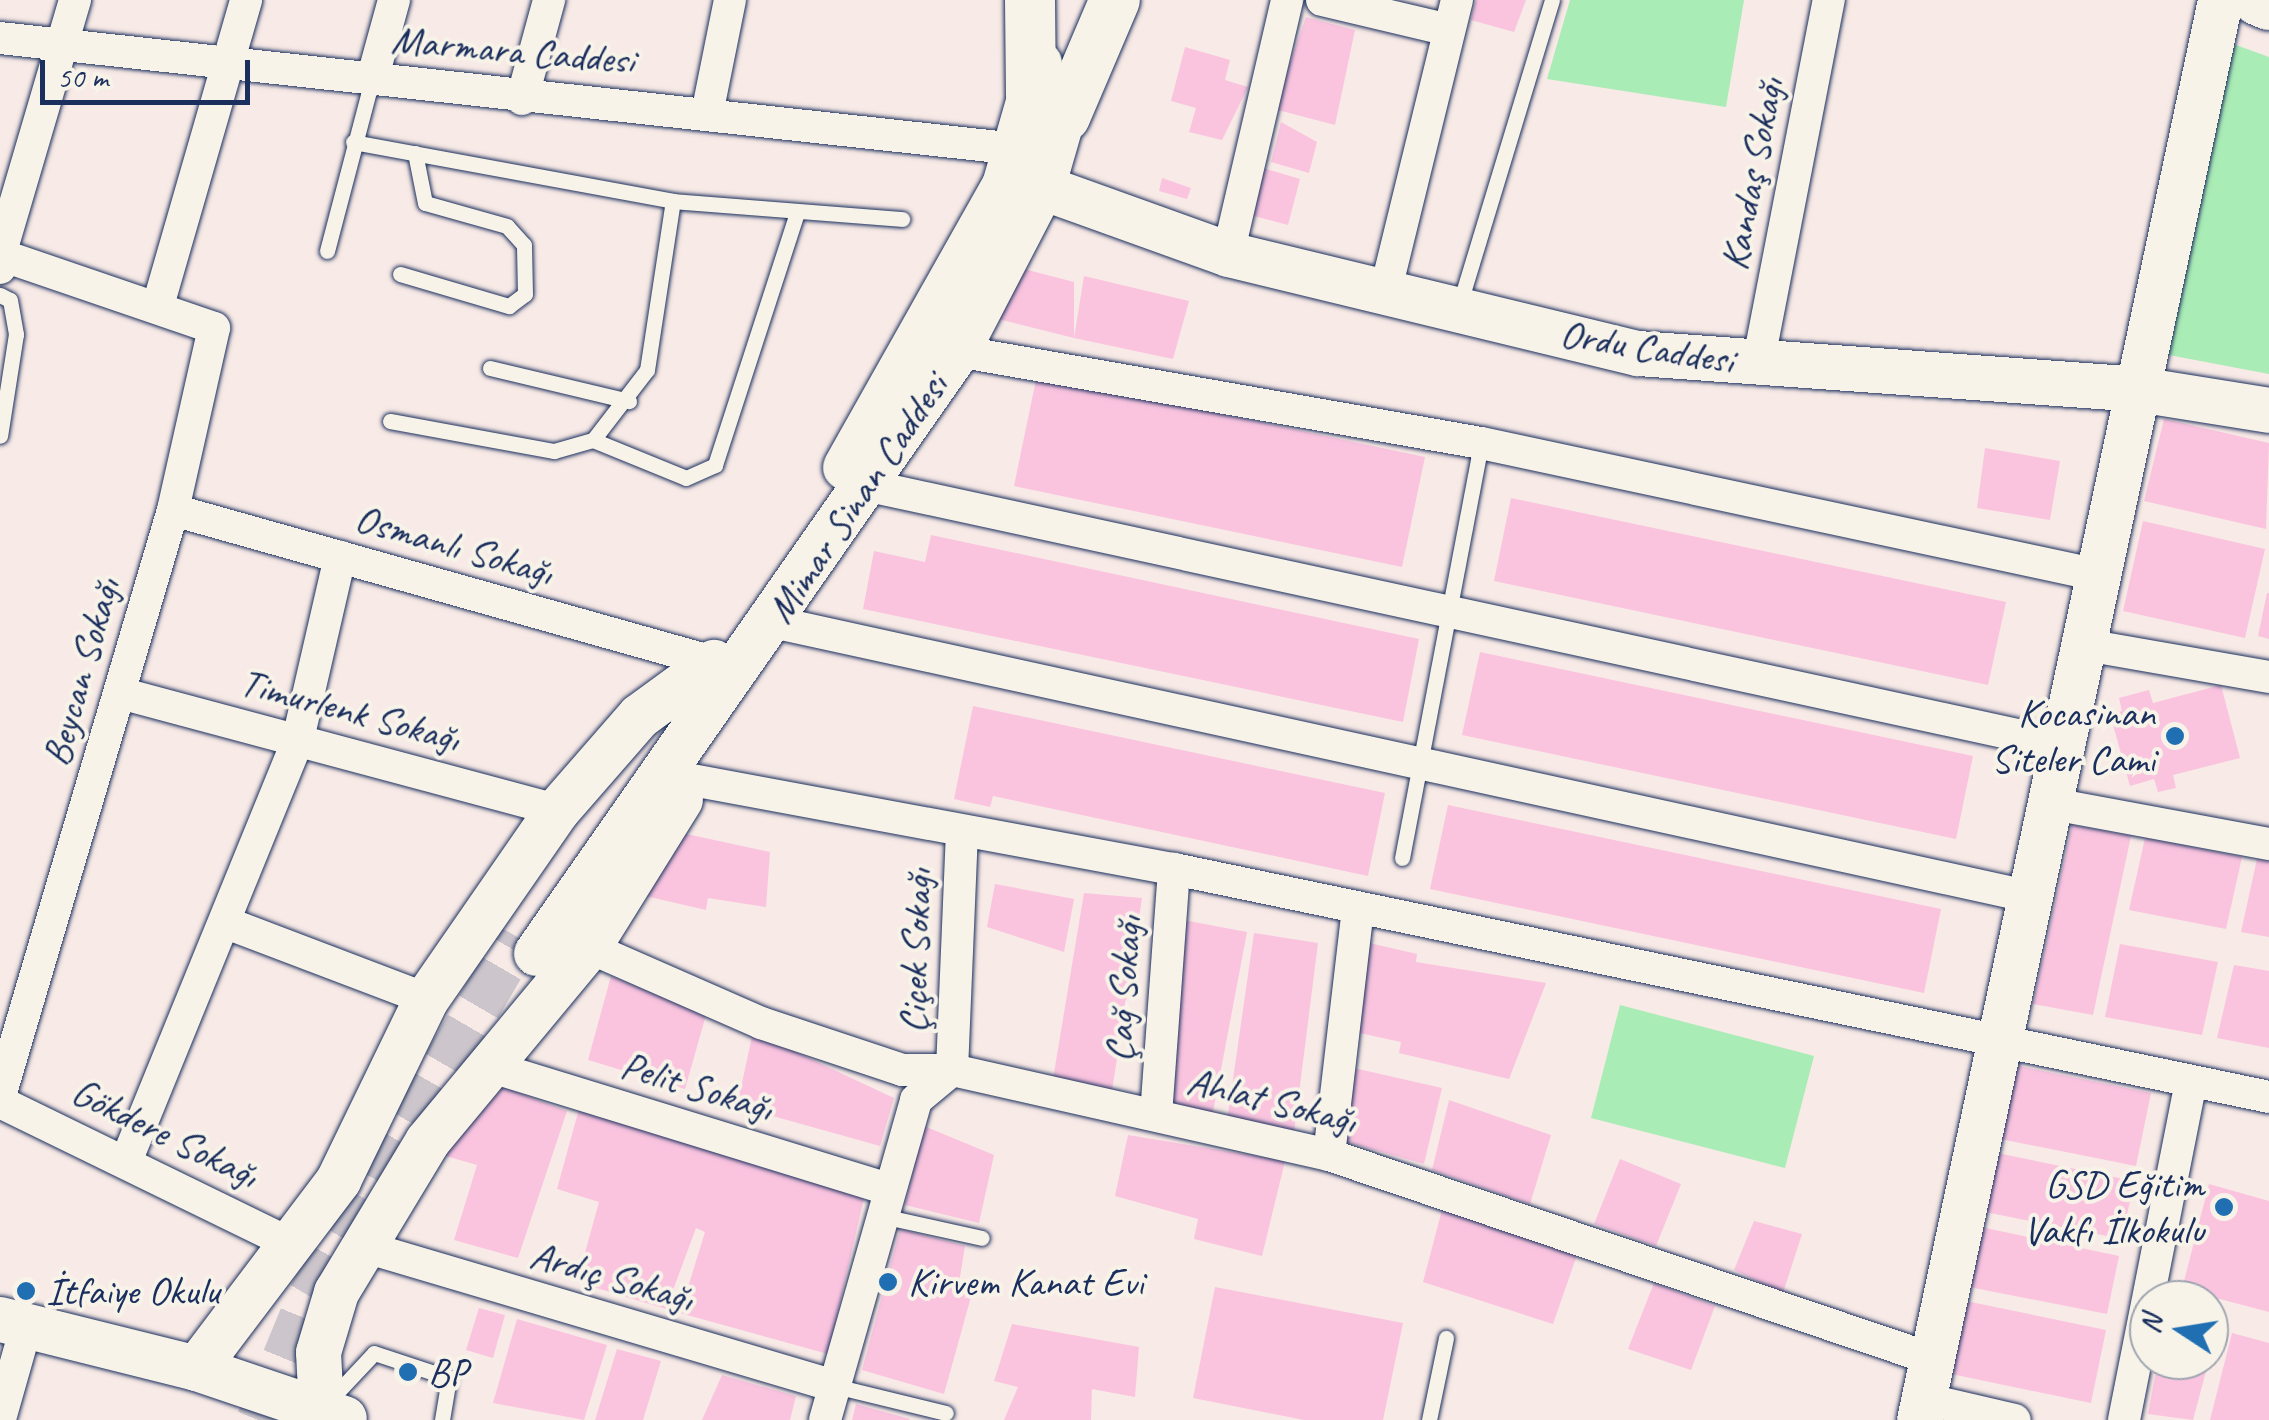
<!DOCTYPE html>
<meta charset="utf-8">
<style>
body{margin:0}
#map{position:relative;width:2269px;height:1420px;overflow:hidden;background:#f8eae6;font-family:Caveat,sans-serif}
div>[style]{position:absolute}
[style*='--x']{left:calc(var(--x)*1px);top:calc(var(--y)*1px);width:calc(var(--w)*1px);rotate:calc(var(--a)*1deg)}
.green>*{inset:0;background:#aaecb6}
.building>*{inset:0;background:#fac4df}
.secondary-tunnel>*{height:45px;margin-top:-22.5px;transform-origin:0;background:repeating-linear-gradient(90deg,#ccc5cb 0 45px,transparent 0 67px)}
.roads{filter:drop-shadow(0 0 2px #1b2f5e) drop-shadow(0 0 2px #1b2f5e)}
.lane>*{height:15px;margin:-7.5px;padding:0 7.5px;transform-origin:7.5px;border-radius:7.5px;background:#f7f3e8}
.street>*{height:32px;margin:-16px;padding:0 16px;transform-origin:16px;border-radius:16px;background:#f7f3e8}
.secondary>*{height:45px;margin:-22.5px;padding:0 22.5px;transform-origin:22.5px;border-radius:22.5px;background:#f7f3e8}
.primary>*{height:50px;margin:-25px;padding:0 25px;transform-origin:25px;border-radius:25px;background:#f7f3e8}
.dots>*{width:28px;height:28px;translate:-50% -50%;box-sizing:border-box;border:5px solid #f7f3e8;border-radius:50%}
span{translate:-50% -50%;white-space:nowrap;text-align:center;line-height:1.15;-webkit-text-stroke:8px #f7f3e8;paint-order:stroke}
.street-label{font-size:40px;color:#1b2f5e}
.poi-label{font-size:40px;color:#1b2f5e}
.right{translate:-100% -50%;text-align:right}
.left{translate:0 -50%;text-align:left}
.north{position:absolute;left:2129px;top:1280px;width:100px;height:100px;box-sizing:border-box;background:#f7f3e8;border:2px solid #9fa5b1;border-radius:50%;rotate:282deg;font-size:28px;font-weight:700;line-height:40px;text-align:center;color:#1b2f5e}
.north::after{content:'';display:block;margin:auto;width:35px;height:45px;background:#1f6fb2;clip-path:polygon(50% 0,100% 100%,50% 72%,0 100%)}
.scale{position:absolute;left:40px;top:60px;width:210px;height:45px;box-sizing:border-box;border:5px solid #1b2f5e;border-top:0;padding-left:12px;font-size:30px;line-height:35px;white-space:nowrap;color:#1b2f5e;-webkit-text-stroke:8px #f7f3e8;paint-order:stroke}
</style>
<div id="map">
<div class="green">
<i style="clip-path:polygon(1570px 0,1744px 0,1726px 107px,1547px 79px)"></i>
<i style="clip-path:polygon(2225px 41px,2269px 57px,2269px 374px,2153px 352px)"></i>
<i style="clip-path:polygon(1620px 1005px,1814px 1056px,1785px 1168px,1591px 1118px)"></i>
</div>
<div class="building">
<i style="clip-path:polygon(1476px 0,1526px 0,1514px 32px,1471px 20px)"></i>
<i style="clip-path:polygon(1306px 17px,1355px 30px,1335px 125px,1274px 109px)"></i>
<i style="clip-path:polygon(1185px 47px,1230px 60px,1225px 80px,1248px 87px,1222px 140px,1189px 132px,1196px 108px,1171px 101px)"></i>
<i style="clip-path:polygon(1281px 122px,1317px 142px,1309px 173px,1271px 162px)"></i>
<i style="clip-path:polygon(1263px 168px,1300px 179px,1288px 225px,1250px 215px)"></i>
<i style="clip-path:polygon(1162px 178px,1191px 188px,1187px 199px,1159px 191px)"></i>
<i style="clip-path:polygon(1024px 269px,1074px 282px,1074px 338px,998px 319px)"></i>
<i style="clip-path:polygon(1084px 276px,1189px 301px,1173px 359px,1074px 338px)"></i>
<i style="clip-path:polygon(1037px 375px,1425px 457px,1402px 567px,1014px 486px)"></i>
<i style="clip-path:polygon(2164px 419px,2269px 443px,2266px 529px,2144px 501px)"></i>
<i style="clip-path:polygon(1985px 448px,2060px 461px,2050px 520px,1977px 508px)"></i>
<i style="clip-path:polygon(1511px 498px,2006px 602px,1988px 685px,1494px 581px)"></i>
<i style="clip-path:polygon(2143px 521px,2265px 549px,2245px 638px,2123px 611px)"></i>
<i style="clip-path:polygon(931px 535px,1419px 639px,1403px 722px,863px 609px,874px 551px,925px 562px)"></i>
<i style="clip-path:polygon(2267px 593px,2269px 593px,2269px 639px,2258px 636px)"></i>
<i style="clip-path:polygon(1480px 652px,1973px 756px,1956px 839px,1462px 735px)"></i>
<i style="clip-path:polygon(2221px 685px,2240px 758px,2173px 775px,2176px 788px,2158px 792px,2154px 779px,2130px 786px,2110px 714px,2122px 711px,2119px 698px,2149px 690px,2153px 703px)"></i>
<i style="clip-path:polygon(973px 706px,1385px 793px,1368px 876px,993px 796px,990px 807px,954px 799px)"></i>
<i style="clip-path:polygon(1448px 805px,1941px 909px,1924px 993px,1430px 889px)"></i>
<i style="clip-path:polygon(2072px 825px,2131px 836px,2093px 1015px,2033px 1004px)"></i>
<i style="clip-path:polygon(668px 830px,770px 852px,766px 907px,708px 898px,706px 910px,628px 892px)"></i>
<i style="clip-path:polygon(2145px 838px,2242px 857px,2226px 929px,2129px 910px)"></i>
<i style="clip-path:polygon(2257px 859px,2269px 861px,2269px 937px,2241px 932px)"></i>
<i style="clip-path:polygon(995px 884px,1074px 899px,1064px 952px,987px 927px)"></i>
<i style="clip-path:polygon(1084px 893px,1142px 898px,1111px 1097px,1052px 1085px)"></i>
<i style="clip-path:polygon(1178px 919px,1247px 932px,1212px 1117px,1152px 1105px)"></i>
<i style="clip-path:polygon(1254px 933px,1318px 943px,1294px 1133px,1227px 1121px)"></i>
<i style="clip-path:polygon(1365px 942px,1417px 954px,1416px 962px,1546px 983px,1509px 1079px,1399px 1053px,1401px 1042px,1350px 1031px)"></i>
<i style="clip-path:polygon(2120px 944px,2218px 962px,2202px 1035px,2105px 1017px)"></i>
<i style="clip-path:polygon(2234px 965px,2269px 971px,2269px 1048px,2217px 1038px)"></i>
<i style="clip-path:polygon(611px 976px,706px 1015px,685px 1089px,588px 1060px)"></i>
<i style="clip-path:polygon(753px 1032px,894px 1098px,880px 1146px,737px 1106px)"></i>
<i style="clip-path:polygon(2014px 1065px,2151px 1093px,2136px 1166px,2000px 1139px)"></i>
<i style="clip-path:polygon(1345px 1066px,1442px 1088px,1424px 1164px,1332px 1138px)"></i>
<i style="clip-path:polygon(489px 1082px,567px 1111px,518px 1258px,454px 1240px,477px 1165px,439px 1154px)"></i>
<i style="clip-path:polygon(1449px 1100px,1551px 1135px,1530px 1204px,1432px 1170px)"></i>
<i style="clip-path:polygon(579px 1109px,865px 1194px,828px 1354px,680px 1313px,705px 1232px,696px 1228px,666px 1309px,577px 1282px,599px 1202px,557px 1189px)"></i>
<i style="clip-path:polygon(924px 1126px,994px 1155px,979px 1223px,905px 1205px)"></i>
<i style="clip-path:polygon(1128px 1135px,1285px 1161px,1262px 1256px,1194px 1239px,1198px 1219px,1115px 1196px)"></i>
<i style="clip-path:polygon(1997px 1153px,2134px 1181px,2122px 1239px,1985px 1212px)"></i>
<i style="clip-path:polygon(1620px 1159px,1681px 1184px,1656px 1246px,1594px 1224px)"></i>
<i style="clip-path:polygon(2209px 1184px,2269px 1201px,2269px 1312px,2182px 1289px)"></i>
<i style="clip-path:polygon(1443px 1206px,1577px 1255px,1553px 1324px,1423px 1282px)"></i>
<i style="clip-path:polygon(1754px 1221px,1802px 1234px,1783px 1293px,1734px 1270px)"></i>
<i style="clip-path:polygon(1981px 1227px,2119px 1256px,2107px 1314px,1969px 1287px)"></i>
<i style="clip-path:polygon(900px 1229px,965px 1246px,959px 1283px,974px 1286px,944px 1394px,862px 1370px)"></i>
<i style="clip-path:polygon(1654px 1283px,1715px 1306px,1691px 1370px,1628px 1349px)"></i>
<i style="clip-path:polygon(1215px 1287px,1403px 1323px,1383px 1420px,1304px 1420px,1193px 1398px)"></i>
<i style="clip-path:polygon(1966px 1301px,2106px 1330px,2091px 1403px,1951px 1374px)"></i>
<i style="clip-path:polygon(479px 1308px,505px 1315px,493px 1358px,466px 1350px)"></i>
<i style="clip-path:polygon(517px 1319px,607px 1345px,584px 1420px,493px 1403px)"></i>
<i style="clip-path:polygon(1012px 1324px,1139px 1347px,1135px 1397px,1092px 1389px,1091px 1420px,1004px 1420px,1018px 1387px,994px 1381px)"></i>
<i style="clip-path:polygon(2232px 1333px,2269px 1343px,2269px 1420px,2210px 1420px)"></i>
<i style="clip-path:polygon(617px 1349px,661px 1361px,643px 1420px,595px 1420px)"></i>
<i style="clip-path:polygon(2158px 1360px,2209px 1360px,2193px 1420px,2148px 1414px)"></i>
<i style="clip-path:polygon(722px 1375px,796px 1396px,790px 1420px,702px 1420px)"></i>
<i style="clip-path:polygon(856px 1404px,910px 1419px,909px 1420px,852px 1420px)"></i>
</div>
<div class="secondary-tunnel">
<i style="--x:259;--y:1420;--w:134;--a:-67.6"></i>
<i style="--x:310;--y:1296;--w:415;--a:-59.8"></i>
</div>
<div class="roads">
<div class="lane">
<i style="--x:353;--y:142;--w:325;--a:10.4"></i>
<i style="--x:673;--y:201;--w:230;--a:4.5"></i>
<i style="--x:327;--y:251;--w:177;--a:-75.3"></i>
<i style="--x:400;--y:274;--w:114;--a:16.4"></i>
<i style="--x:509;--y:306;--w:20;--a:-37"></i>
<i style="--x:525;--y:294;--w:49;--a:-91.2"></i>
<i style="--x:524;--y:245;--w:25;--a:-132"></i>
<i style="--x:507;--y:226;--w:85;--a:-164.3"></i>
<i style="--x:425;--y:203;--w:51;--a:-101.3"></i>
<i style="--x:0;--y:295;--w:11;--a:27"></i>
<i style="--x:10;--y:300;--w:35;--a:80"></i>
<i style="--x:16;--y:334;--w:103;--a:98.9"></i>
<i style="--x:1459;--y:306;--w:320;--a:-73.1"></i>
<i style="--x:490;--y:368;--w:143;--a:13.4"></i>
<i style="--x:390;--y:421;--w:167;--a:10.4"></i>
<i style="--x:554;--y:451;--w:41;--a:-15.8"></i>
<i style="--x:593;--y:440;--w:88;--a:-52.4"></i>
<i style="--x:647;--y:370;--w:171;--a:-81.3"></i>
<i style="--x:593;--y:440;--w:100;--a:22.2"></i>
<i style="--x:686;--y:478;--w:32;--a:-24"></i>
<i style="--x:715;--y:465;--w:266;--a:-72"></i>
<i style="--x:1402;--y:858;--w:422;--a:-79.2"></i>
<i style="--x:882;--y:1216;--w:102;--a:12.4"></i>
<i style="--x:835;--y:1386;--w:114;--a:13.7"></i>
<i style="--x:330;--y:1400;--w:64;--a:-46.9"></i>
<i style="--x:374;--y:1353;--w:79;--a:18.4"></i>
<i style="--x:449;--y:1378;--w:43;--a:99.5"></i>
<i style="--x:1429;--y:1420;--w:84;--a:-78.3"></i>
</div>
<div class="street">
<i style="--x:1322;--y:0;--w:130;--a:13.3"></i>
<i style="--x:0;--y:38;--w:1023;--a:6.23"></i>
<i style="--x:372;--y:80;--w:83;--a:-74.6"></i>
<i style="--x:522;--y:99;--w:103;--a:-74.7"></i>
<i style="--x:708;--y:109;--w:111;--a:-78.6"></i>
<i style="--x:1228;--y:254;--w:261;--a:-76.9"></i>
<i style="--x:0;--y:255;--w:266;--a:-73.6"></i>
<i style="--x:0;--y:268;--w:13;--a:-72"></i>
<i style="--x:4;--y:256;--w:222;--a:18.9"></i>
<i style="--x:214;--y:328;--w:187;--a:102.7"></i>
<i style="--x:173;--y:510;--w:611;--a:106.45"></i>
<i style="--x:1385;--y:293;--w:302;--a:-76.2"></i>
<i style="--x:159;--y:302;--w:314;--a:-73.9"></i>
<i style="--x:957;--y:351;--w:532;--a:9.96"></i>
<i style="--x:1481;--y:443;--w:626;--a:12.08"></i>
<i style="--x:1758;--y:364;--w:371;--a:-79"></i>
<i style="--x:865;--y:485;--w:1222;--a:12.24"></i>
<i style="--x:173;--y:510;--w:561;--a:15.72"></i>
<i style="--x:773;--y:622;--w:1284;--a:12.33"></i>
<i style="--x:2080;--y:644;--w:192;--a:9.9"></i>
<i style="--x:120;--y:693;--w:452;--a:15"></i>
<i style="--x:692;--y:780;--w:490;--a:10.5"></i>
<i style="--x:1174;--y:869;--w:1118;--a:11.76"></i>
<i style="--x:2047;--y:803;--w:226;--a:10.5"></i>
<i style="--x:229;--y:924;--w:211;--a:20.8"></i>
<i style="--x:588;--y:947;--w:189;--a:23.7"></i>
<i style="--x:761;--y:1023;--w:149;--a:18.4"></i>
<i style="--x:902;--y:1070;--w:50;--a:0"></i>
<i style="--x:952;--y:1070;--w:386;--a:12.7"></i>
<i style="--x:1329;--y:1155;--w:637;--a:18.69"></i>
<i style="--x:485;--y:1065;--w:418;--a:17.1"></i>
<i style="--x:0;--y:1102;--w:324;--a:26"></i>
<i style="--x:1156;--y:1115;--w:247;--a:-85.8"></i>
<i style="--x:1329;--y:1155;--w:248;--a:-83.3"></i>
<i style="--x:127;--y:1159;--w:453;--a:-67.8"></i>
<i style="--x:298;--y:739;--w:187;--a:-77"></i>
<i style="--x:365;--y:1247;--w:490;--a:16.5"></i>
<i style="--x:1924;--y:1399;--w:93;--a:13"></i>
<i style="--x:0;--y:1419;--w:96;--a:-74.2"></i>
<i style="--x:825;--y:1420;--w:333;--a:-74.1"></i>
<i style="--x:916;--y:1100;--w:47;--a:-39.8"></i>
<i style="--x:952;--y:1070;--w:234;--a:-87.6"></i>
<i style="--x:2124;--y:1420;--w:344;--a:-78.8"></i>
</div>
<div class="secondary">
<i style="--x:1042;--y:187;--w:198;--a:19.8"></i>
<i style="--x:1228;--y:254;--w:422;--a:13.6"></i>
<i style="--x:1638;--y:353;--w:495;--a:4.1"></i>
<i style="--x:2132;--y:388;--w:139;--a:9.1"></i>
<i style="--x:845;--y:467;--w:324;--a:-60.6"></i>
<i style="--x:1004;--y:185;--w:127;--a:-74"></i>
<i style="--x:536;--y:953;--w:735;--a:-55.03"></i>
<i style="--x:957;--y:351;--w:185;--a:-62.6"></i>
<i style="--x:1042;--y:187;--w:108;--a:-73.9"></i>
<i style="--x:0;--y:1319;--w:202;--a:14"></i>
<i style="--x:196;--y:1368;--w:156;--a:18.7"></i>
<i style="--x:196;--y:1368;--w:236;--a:-52.9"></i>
<i style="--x:338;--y:1180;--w:201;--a:-64.1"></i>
<i style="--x:426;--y:999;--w:230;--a:-55.3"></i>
<i style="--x:557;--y:810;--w:125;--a:-48.9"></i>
<i style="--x:639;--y:716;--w:92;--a:-36.1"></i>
<i style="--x:321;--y:1409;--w:57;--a:-93"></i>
<i style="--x:318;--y:1352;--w:63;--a:-73.3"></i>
<i style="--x:336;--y:1292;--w:176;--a:-58.9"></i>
<i style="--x:427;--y:1141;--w:252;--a:-50.3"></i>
<i style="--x:588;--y:947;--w:174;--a:-58.1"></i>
<i style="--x:1919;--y:1420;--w:1452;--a:-78.03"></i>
</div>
<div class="primary">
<i style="--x:1030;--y:0;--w:96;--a:89.4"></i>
<i style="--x:2257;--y:0;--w:13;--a:23"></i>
<i style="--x:1065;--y:117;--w:127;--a:-66.9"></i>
</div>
</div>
<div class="dots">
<i style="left:2175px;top:736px;background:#1f6fb2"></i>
<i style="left:2224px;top:1207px;background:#1f6fb2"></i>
<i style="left:888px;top:1282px;background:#1f6fb2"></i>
<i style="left:26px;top:1291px;background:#1f6fb2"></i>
<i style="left:408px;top:1372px;background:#1f6fb2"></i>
</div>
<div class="street-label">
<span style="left:513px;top:50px;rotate:5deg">Marmara Caddesi</span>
<span style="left:1752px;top:174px;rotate:-79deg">Kandaş Sokağı</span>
<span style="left:1647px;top:347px;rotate:9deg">Ordu Caddesi</span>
<span style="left:857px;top:498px;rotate:-56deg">Mimar Sinan Caddesi</span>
<span style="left:454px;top:545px;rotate:16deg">Osmanlı Sokağı</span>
<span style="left:81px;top:672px;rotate:-74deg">Beycan Sokağı</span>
<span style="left:350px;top:710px;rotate:15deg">Timurlenk Sokağı</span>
<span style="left:915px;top:951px;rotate:-88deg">Çiçek Sokağı</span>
<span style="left:1123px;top:989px;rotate:-86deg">Çağ Sokağı</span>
<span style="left:697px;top:1086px;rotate:17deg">Pelit Sokağı</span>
<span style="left:1272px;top:1100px;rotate:14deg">Ahlat Sokağı</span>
<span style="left:165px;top:1133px;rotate:26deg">Gökdere Sokağı</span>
<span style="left:612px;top:1276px;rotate:16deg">Ardıç Sokağı</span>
</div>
<div class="poi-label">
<span class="right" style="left:2155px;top:736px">Kocasinan<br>Siteler Cami</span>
<span class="right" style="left:2204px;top:1207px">GSD Eğitim<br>Vakfı İlkokulu</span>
<span class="left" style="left:908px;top:1282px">Kirvem Kanat Evi</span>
<span class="left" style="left:46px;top:1291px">İtfaiye Okulu</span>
<span class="left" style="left:428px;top:1372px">BP</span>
</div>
<div class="north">N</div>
<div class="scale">50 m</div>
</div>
